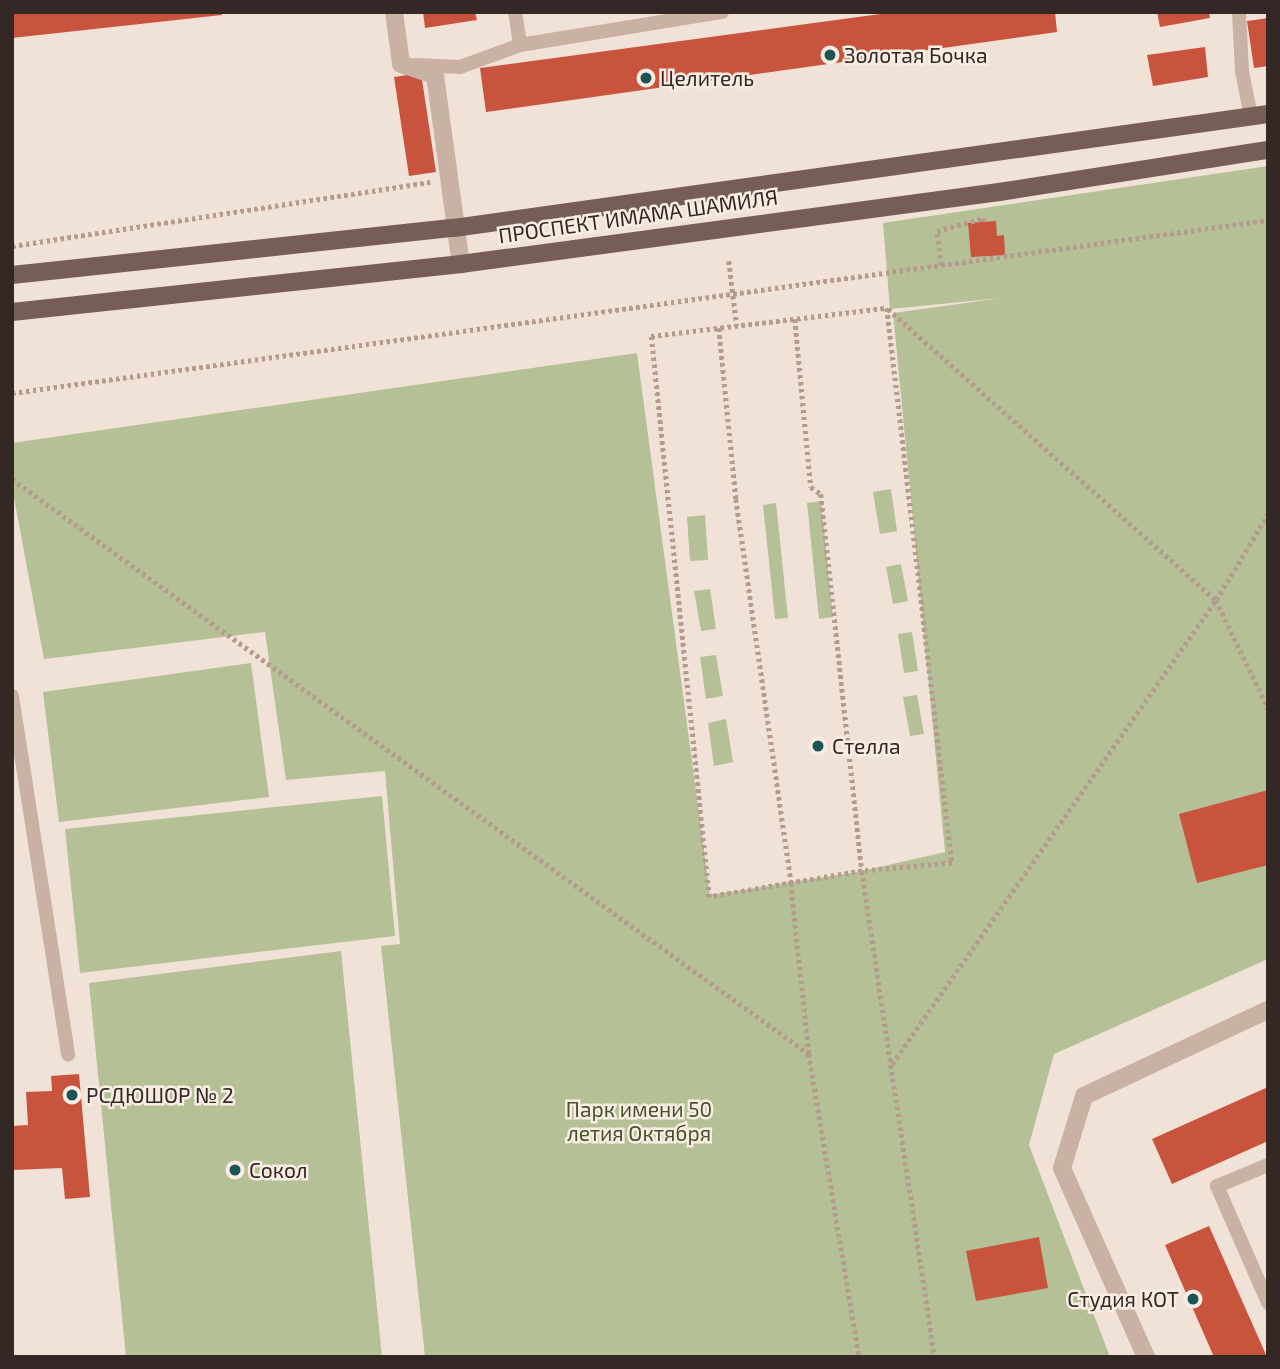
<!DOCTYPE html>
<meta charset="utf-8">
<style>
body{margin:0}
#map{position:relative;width:1280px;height:1369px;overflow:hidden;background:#f1e2d7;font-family:"Exo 2",sans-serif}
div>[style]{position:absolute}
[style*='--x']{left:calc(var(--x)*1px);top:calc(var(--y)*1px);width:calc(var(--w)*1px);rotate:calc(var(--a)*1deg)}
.green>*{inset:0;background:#b5c097}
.building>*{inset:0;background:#c8543e}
.path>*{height:4.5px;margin-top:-2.25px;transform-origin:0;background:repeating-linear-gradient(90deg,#b49b8d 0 3.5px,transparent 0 7px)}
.lane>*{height:14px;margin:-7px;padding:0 7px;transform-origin:7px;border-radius:7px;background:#c9b1a3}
.street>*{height:18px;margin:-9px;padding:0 9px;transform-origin:9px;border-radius:9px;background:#c9b1a3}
.primary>*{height:18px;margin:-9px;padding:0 9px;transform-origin:9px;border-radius:9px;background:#765e56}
.dots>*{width:19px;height:19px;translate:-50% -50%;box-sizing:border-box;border:4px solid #f9ede3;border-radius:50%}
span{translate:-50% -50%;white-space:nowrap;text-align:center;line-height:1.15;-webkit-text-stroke:5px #f9ede3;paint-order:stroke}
.poi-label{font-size:21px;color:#332825}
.left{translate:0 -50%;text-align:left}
.right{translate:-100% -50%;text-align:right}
.street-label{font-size:21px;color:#332825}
.park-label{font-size:21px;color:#465229}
.frame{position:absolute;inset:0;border:14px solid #332825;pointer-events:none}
</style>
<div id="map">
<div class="green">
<i style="clip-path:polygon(1268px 166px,1268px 959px,1054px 1054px,1029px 1145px,1110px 1357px,425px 1357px,381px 946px,400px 944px,385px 771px,286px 780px,265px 632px,44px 659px,12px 487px,12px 443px,637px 353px,710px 895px,862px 871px,945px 852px,893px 313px,1002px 298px,890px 309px,883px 223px)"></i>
<i style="clip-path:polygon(891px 489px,897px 531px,880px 534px,873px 492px)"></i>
<i style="clip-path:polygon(821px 501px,833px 617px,819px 619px,807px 503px)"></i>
<i style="clip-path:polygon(776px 503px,788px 618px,775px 619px,763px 505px)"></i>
<i style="clip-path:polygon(705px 515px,708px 560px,690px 561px,687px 517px)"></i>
<i style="clip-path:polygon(901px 564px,908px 601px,893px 604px,886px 567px)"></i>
<i style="clip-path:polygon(710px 589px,716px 629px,701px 631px,694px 591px)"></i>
<i style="clip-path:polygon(912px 632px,918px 671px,904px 673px,898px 634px)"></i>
<i style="clip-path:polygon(716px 655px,723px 696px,706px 699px,700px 657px)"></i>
<i style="clip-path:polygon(251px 663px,269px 797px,59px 822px,43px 692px)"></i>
<i style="clip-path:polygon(917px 695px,924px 734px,910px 736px,903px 697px)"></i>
<i style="clip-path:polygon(726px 719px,733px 762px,714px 766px,708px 723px)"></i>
<i style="clip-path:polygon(382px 796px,395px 936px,80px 973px,65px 829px)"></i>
<i style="clip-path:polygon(341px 951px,382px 1357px,126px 1357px,89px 983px)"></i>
</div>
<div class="building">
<i style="clip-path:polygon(12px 12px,221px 12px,222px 15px,12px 38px)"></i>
<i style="clip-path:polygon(423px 12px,475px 12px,477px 20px,425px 28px)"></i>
<i style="clip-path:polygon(895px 12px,1055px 12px,1057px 32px,486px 112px,480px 68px)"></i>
<i style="clip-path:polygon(1157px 12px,1209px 12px,1210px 18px,1160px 27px)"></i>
<i style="clip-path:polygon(1268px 18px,1268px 66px,1254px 68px,1247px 21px)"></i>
<i style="clip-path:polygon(1205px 47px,1208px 77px,1153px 86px,1147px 55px)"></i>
<i style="clip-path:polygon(421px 73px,436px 172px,409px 176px,394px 77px)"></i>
<i style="clip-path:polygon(996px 221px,997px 236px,1004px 235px,1005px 255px,971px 257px,968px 223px)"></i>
<i style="clip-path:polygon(1268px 790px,1268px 865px,1197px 883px,1179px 814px)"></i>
<i style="clip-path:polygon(79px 1074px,90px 1197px,65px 1199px,62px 1168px,12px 1170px,12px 1126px,28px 1125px,26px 1092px,52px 1091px,51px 1076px)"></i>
<i style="clip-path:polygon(1268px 1087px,1268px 1141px,1172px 1184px,1152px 1139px)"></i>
<i style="clip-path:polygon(1209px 1226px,1267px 1357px,1214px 1357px,1165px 1245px)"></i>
<i style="clip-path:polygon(1039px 1237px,1048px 1288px,976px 1301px,966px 1251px)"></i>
</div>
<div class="path">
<i style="--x:12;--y:246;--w:423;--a:-8.7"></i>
<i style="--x:729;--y:261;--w:65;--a:83"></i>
<i style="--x:941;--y:265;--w:34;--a:-97"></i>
<i style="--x:937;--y:231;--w:49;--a:-15.5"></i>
<i style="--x:984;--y:218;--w:4;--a:90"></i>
<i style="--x:887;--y:308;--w:559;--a:83.32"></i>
<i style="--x:952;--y:863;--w:90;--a:174.9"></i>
<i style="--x:862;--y:871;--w:155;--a:170.4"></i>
<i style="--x:709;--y:897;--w:564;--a:-95.9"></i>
<i style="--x:651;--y:336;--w:238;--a:-6.8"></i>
<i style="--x:888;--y:309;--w:438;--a:41.6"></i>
<i style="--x:1216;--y:600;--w:120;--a:64.3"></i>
<i style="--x:795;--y:319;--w:169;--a:84.6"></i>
<i style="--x:811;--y:487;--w:12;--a:35"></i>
<i style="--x:821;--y:494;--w:379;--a:83.8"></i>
<i style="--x:862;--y:871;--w:491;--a:81.5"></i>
<i style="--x:719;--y:328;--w:172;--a:84.3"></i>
<i style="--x:736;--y:499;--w:388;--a:81.8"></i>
<i style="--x:791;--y:883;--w:172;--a:84"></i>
<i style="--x:809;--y:1054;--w:307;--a:80.6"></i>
<i style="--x:12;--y:393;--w:1268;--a:-7.84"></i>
<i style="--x:12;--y:479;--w:983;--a:35.81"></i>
<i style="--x:892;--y:1064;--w:566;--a:-55.07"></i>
<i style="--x:1216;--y:600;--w:100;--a:-58.8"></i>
</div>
<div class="lane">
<i style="--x:515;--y:12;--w:33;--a:81"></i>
<i style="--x:1239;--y:12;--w:59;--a:87.1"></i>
<i style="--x:1242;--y:71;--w:47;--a:78.9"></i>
<i style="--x:416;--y:65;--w:44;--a:2.6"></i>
<i style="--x:460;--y:67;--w:64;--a:-20.1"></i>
<i style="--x:520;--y:45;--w:205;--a:-9.3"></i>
<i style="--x:12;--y:696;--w:363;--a:81.1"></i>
<i style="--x:1268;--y:1165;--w:55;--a:157.6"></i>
<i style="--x:1217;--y:1186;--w:128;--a:66.4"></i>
</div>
<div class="street">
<i style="--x:394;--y:12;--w:52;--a:82.3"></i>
<i style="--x:401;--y:64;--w:36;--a:18"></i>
<i style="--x:435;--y:75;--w:191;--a:82.2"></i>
<i style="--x:1146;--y:1357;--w:207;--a:-114"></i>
<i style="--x:1062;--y:1168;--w:75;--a:-73"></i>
<i style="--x:1084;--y:1096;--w:203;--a:-25.1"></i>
</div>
<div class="primary">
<i style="--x:12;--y:275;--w:444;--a:-6.1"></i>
<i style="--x:454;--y:228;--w:822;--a:-7.97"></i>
<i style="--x:12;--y:312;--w:452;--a:-6.1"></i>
<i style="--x:461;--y:264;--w:543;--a:-7.62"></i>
<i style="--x:999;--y:192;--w:272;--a:-8.9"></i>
</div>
<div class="dots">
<i style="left:830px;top:55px;background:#1a5554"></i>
<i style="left:646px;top:78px;background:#1a5554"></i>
<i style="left:818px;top:746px;background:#1a5554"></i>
<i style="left:72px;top:1095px;background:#1a5554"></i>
<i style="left:235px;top:1170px;background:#1a5554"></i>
<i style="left:1193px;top:1299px;background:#1a5554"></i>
</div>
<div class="poi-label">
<span class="left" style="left:844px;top:55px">Золотая Бочка</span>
<span class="left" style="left:660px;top:78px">Целитель</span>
<span class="left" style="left:832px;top:746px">Стелла</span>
<span class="left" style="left:86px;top:1095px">РСДЮШОР № 2</span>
<span class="left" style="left:249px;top:1170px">Сокол</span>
<span class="right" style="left:1179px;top:1299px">Студия КОТ</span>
</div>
<div class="street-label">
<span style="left:638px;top:216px;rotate:-8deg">ПРОСПЕКТ ИМАМА ШАМИЛЯ</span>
</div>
<div class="park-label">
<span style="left:639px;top:1121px">Парк имени 50<br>летия Октября</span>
</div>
<div class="frame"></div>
</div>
